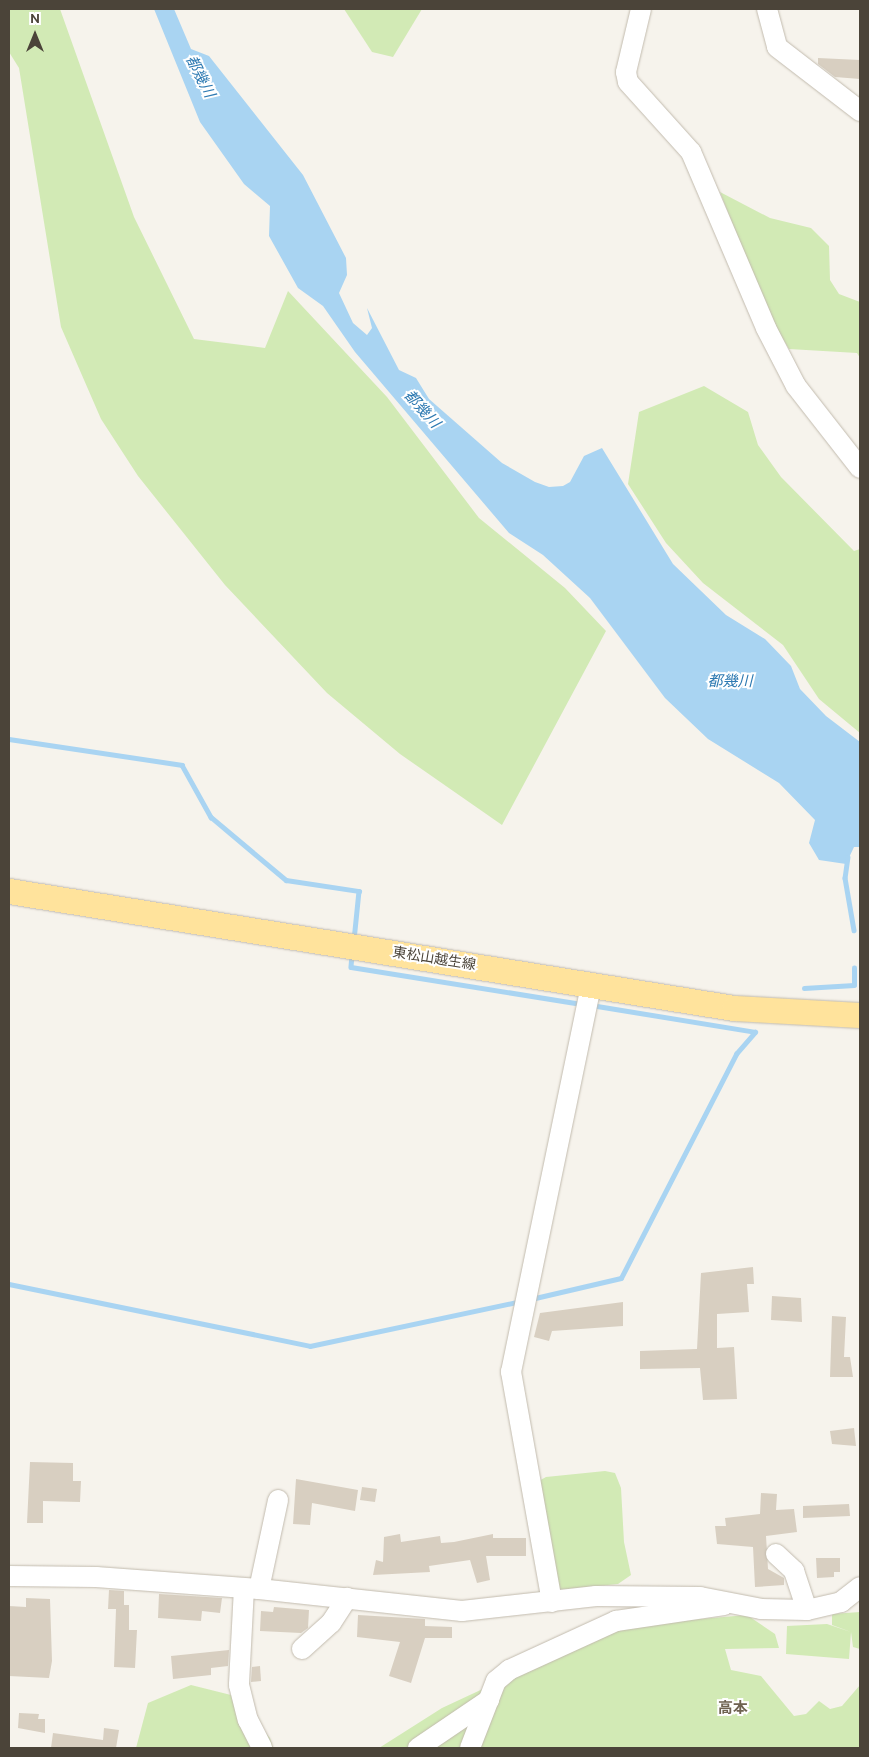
<!DOCTYPE html>
<meta charset="utf-8">
<style>
body{margin:0}
#map{position:relative;width:869px;height:1757px;overflow:hidden;background:#f6f3ec;font-family:Overpass,"Noto Sans JP",sans-serif}
div>[style]{position:absolute}
[style*='--x']{left:calc(var(--x)*1px);top:calc(var(--y)*1px);width:calc(var(--w)*1px);rotate:calc(var(--a)*1deg)}
.green>*{inset:0;background:#d2eab5}
.water>*{inset:0;background:#a9d4f2}
.stream>*{height:4.5px;margin:-2.25px;padding:0 2.25px;transform-origin:2.25px;border-radius:2.25px;background:#a9d4f2}
.building>*{inset:0;background:#d8cfc1}
.roads{filter:drop-shadow(0 0 1px #c2bbae) drop-shadow(0 0 1px #c2bbae)}
.minor>*{height:20px;margin:-10px;padding:0 10px;transform-origin:10px;border-radius:10px;background:#fff}
.major>*{height:25px;margin:-12.5px;padding:0 12.5px;transform-origin:12.5px;border-radius:12.5px;background:#ffe39c}
span{translate:-50% -50%;white-space:nowrap;text-align:center;line-height:1.15;-webkit-text-stroke:4px #fff;paint-order:stroke}
.street-label{font-size:14px;color:#4b4439}
.water-label{font-size:15px;color:#2e7ab2;font-style:italic}
.neighbourhood-label{font-size:15px;color:#6e6250;font-weight:700}
.frame{position:absolute;inset:0;border:10px solid #4b4439;pointer-events:none}
.north{position:absolute;left:10px;top:10px;width:50px;height:50px;-webkit-text-stroke:4px #fff;paint-order:stroke;rotate:0deg;font-size:14px;font-weight:700;line-height:20px;text-align:center;color:#4b4439}
.north::after{content:'';display:block;margin:auto;width:18px;height:22px;background:#4b4439;clip-path:polygon(50% 0,100% 100%,50% 72%,0 100%)}
</style>
<div id="map">
<div class="green">
<i style="clip-path:polygon(9px 9px,60px 9px,134px 217px,194px 339px,265px 348px,288px 291px,387px 397px,479px 518px,565px 588px,606px 631px,502px 825px,400px 754px,327px 693px,225px 585px,138px 476px,101px 419px,61px 327px,19px 68px,9px 52px)"></i>
<i style="clip-path:polygon(344px 9px,422px 9px,393px 57px,372px 52px)"></i>
<i style="clip-path:polygon(720px 192px,770px 218px,811px 228px,829px 246px,830px 280px,839px 294px,860px 302px,860px 358px,857px 353px,789px 349px,767px 313px)"></i>
<i style="clip-path:polygon(704px 386px,748px 412px,758px 445px,781px 477px,854px 551px,860px 549px,860px 733px,819px 699px,783px 645px,703px 583px,666px 543px,628px 484px,639px 412px)"></i>
<i style="clip-path:polygon(605px 1471px,615px 1473px,621px 1488px,624px 1542px,631px 1575px,618px 1584px,558px 1590px,537px 1482px,546px 1477px)"></i>
<i style="clip-path:polygon(860px 1612px,860px 1649px,853px 1647px,851px 1632px,849px 1659px,786px 1654px,787px 1626px,827px 1624px,851px 1632px,832px 1625px,832px 1614px)"></i>
<i style="clip-path:polygon(747px 1615px,775px 1634px,779px 1648px,725px 1649px,731px 1670px,761px 1676px,794px 1716px,806px 1714px,819px 1701px,830px 1709px,842px 1706px,860px 1685px,860px 1748px,379px 1748px,442px 1708px,618px 1626px)"></i>
<i style="clip-path:polygon(191px 1685px,235px 1696px,270px 1738px,273px 1748px,136px 1748px,148px 1703px)"></i>
</div>
<div class="water">
<i style="clip-path:polygon(154px 9px,174px 9px,191px 49px,209px 56px,303px 175px,346px 258px,347px 275px,339px 293px,353px 323px,367px 335px,372px 328px,367px 308px,399px 370px,416px 378px,429px 399px,502px 463px,535px 482px,549px 487px,563px 486px,570px 482px,584px 456px,602px 448px,673px 564px,726px 615px,765px 639px,791px 666px,800px 689px,826px 716px,860px 742px,860px 847px,854px 847px,846px 864px,819px 860px,809px 843px,815px 820px,779px 783px,708px 739px,665px 698px,590px 598px,543px 555px,509px 533px,355px 352px,323px 306px,298px 288px,269px 236px,270px 206px,244px 184px,200px 122px)"></i>
</div>
<div class="stream">
<i style="--x:9;--y:739;--w:175;--a:8.5"></i>
<i style="--x:182;--y:765;--w:60;--a:60.9"></i>
<i style="--x:211;--y:817;--w:98;--a:40"></i>
<i style="--x:286;--y:880;--w:74;--a:8.6"></i>
<i style="--x:359;--y:891;--w:49;--a:95.8"></i>
<i style="--x:848;--y:857;--w:21;--a:98"></i>
<i style="--x:845;--y:878;--w:53;--a:80.2"></i>
<i style="--x:352;--y:955;--w:12;--a:95"></i>
<i style="--x:351;--y:967;--w:233;--a:9.1"></i>
<i style="--x:804;--y:988;--w:50;--a:-3.4"></i>
<i style="--x:854;--y:985;--w:17;--a:-90"></i>
<i style="--x:591;--y:1005;--w:166;--a:9.3"></i>
<i style="--x:9;--y:1284;--w:307;--a:11.6"></i>
<i style="--x:310;--y:1346;--w:216;--a:-12"></i>
<i style="--x:531;--y:1299;--w:92;--a:-13.1"></i>
<i style="--x:621;--y:1278;--w:252;--a:-62.8"></i>
<i style="--x:736;--y:1054;--w:29;--a:-49"></i>
</div>
<div class="building">
<i style="clip-path:polygon(818px 58px,860px 60px,860px 79px,835px 77px,818px 64px)"></i>
<i style="clip-path:polygon(753px 1267px,754px 1284px,747px 1284px,749px 1312px,717px 1314px,717px 1348px,734px 1347px,737px 1399px,703px 1400px,700px 1368px,640px 1369px,640px 1351px,697px 1349px,701px 1273px)"></i>
<i style="clip-path:polygon(772px 1296px,801px 1298px,802px 1322px,771px 1320px)"></i>
<i style="clip-path:polygon(623px 1302px,623px 1326px,552px 1331px,549px 1341px,534px 1337px,540px 1313px)"></i>
<i style="clip-path:polygon(832px 1316px,846px 1317px,844px 1357px,850px 1357px,853px 1377px,830px 1377px)"></i>
<i style="clip-path:polygon(854px 1428px,856px 1446px,832px 1444px,830px 1431px)"></i>
<i style="clip-path:polygon(30px 1462px,73px 1463px,73px 1481px,81px 1481px,80px 1502px,43px 1501px,43px 1523px,27px 1523px)"></i>
<i style="clip-path:polygon(296px 1479px,358px 1490px,355px 1511px,312px 1503px,310px 1525px,293px 1524px)"></i>
<i style="clip-path:polygon(362px 1487px,377px 1489px,375px 1502px,360px 1500px)"></i>
<i style="clip-path:polygon(761px 1493px,777px 1494px,776px 1510px,794px 1509px,797px 1532px,766px 1536px,768px 1569px,784px 1578px,784px 1585px,755px 1587px,753px 1547px,717px 1544px,715px 1526px,726px 1526px,725px 1518px,760px 1514px)"></i>
<i style="clip-path:polygon(849px 1504px,850px 1516px,803px 1518px,803px 1506px)"></i>
<i style="clip-path:polygon(400px 1534px,401px 1542px,440px 1536px,441px 1543px,454px 1542px,493px 1534px,493px 1538px,526px 1538px,526px 1556px,486px 1556px,490px 1580px,477px 1583px,470px 1560px,429px 1566px,430px 1572px,373px 1575px,376px 1560px,383px 1562px,384px 1537px)"></i>
<i style="clip-path:polygon(816px 1558px,840px 1558px,840px 1572px,834px 1572px,834px 1577px,817px 1578px)"></i>
<i style="clip-path:polygon(109px 1590px,124px 1591px,124px 1605px,129px 1605px,129px 1630px,137px 1630px,135px 1668px,114px 1667px,116px 1609px,108px 1609px)"></i>
<i style="clip-path:polygon(159px 1594px,222px 1598px,220px 1613px,202px 1611px,201px 1621px,158px 1618px)"></i>
<i style="clip-path:polygon(26px 1598px,50px 1599px,52px 1661px,49px 1678px,9px 1676px,9px 1606px,26px 1607px)"></i>
<i style="clip-path:polygon(274px 1607px,309px 1610px,308px 1628px,301px 1633px,260px 1631px,261px 1611px,273px 1612px)"></i>
<i style="clip-path:polygon(358px 1615px,425px 1619px,425px 1626px,452px 1627px,452px 1638px,425px 1638px,411px 1683px,389px 1676px,400px 1642px,357px 1637px)"></i>
<i style="clip-path:polygon(229px 1650px,228px 1666px,211px 1668px,211px 1675px,173px 1679px,171px 1656px)"></i>
<i style="clip-path:polygon(260px 1666px,261px 1681px,251px 1682px,252px 1667px)"></i>
<i style="clip-path:polygon(19px 1713px,39px 1714px,38px 1719px,45px 1719px,45px 1733px,18px 1728px)"></i>
<i style="clip-path:polygon(104px 1728px,119px 1730px,116px 1748px,51px 1748px,53px 1733px,103px 1740px)"></i>
</div>
<div class="roads">
<div class="minor">
<i style="--x:641;--y:9;--w:65;--a:103.4"></i>
<i style="--x:626;--y:72;--w:10;--a:79"></i>
<i style="--x:628;--y:82;--w:94;--a:48"></i>
<i style="--x:691;--y:152;--w:191;--a:66.9"></i>
<i style="--x:766;--y:328;--w:65;--a:62.7"></i>
<i style="--x:796;--y:386;--w:104;--a:52"></i>
<i style="--x:767;--y:9;--w:39;--a:75"></i>
<i style="--x:777;--y:47;--w:105;--a:37.6"></i>
<i style="--x:776;--y:1554;--w:25;--a:43"></i>
<i style="--x:794;--y:1571;--w:41;--a:71.6"></i>
<i style="--x:9;--y:1576;--w:87;--a:0.7"></i>
<i style="--x:96;--y:1577;--w:163;--a:4.2"></i>
<i style="--x:259;--y:1589;--w:204;--a:6.2"></i>
<i style="--x:462;--y:1611;--w:135;--a:-6.4"></i>
<i style="--x:596;--y:1596;--w:104;--a:0.6"></i>
<i style="--x:700;--y:1597;--w:62;--a:11.1"></i>
<i style="--x:761;--y:1609;--w:46;--a:1.2"></i>
<i style="--x:807;--y:1610;--w:35;--a:-13"></i>
<i style="--x:841;--y:1602;--w:24;--a:-38"></i>
<i style="--x:244;--y:1588;--w:97;--a:93"></i>
<i style="--x:239;--y:1685;--w:36;--a:76"></i>
<i style="--x:248;--y:1720;--w:31;--a:63"></i>
<i style="--x:259;--y:1589;--w:91;--a:-77.9"></i>
<i style="--x:552;--y:1602;--w:234;--a:-100.1"></i>
<i style="--x:511;--y:1372;--w:396;--a:-78.3"></i>
<i style="--x:302;--y:1649;--w:39;--a:-42"></i>
<i style="--x:331;--y:1623;--w:30;--a:-57"></i>
<i style="--x:418;--y:1748;--w:86;--a:-34.1"></i>
<i style="--x:470;--y:1748;--w:72;--a:-68.8"></i>
<i style="--x:496;--y:1681;--w:17;--a:-40"></i>
<i style="--x:509;--y:1670;--w:118;--a:-24.6"></i>
<i style="--x:616;--y:1621;--w:109;--a:-8.4"></i>
</div>
<div class="major">
<i style="--x:9;--y:891;--w:734;--a:9.17"></i>
<i style="--x:734;--y:1008;--w:126;--a:3.2"></i>
</div>
</div>
<div class="street-label">
<span style="left:434px;top:960px;rotate:9deg">東松山越生線</span>
</div>
<div class="water-label">
<span style="left:199px;top:77px;rotate:63deg">都幾川</span>
<span style="left:421px;top:410px;rotate:48deg">都幾川</span>
<span style="left:730px;top:683px">都幾川</span>
</div>
<div class="neighbourhood-label">
<span style="left:733px;top:1710px">高本</span>
</div>
<div class="frame"></div>
<div class="north">N</div>
</div>
